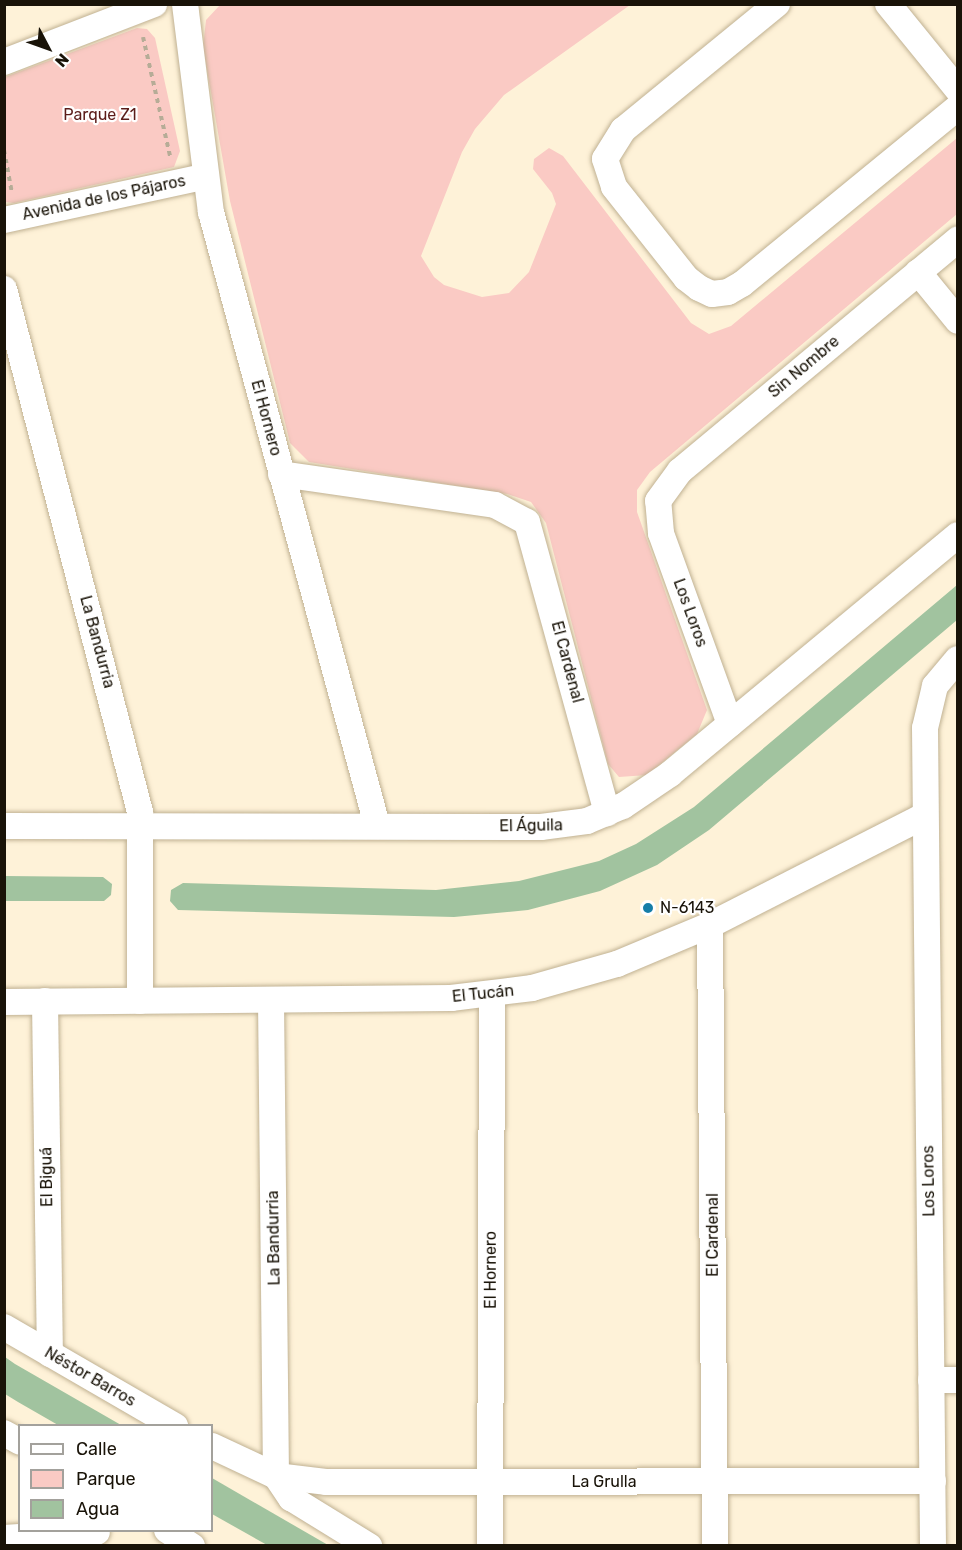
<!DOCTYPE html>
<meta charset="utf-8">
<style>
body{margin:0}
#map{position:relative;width:962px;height:1550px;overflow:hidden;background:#fef2d8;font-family:Rubik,sans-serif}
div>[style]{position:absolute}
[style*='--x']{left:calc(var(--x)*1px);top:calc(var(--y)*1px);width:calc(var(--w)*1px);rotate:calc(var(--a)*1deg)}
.green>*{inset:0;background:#facac4}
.water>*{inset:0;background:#a1c39f}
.path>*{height:4px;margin-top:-2px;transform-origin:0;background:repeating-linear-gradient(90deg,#b6ac97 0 4.5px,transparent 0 9px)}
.roads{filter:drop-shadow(0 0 2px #c0b192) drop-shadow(0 0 2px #c0b192)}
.minor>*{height:26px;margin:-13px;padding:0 13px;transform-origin:13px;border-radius:13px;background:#fff}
.dots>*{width:16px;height:16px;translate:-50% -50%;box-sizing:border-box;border:3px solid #fff;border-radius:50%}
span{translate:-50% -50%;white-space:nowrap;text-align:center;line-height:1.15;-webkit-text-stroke:4.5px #fff;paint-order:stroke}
.park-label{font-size:16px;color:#5b1d1a}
.street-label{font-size:16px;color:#191308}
.poi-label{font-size:16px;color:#191308}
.left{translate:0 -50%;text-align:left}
.frame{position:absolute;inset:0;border:6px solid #191308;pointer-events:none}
.legend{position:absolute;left:18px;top:1424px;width:195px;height:108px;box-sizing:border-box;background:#fff;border:2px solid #a3a19c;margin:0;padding:8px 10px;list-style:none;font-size:18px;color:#191308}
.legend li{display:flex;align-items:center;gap:12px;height:30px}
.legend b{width:30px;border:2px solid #a3a19c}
.north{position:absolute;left:18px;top:18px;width:60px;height:60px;-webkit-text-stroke:4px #fff;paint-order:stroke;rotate:131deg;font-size:16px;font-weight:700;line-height:24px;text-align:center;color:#191308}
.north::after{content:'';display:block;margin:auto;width:21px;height:27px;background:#191308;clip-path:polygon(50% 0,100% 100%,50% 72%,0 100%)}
</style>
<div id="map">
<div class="green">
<i style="clip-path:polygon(220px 5px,630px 5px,504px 95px,475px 129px,462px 152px,421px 256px,434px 277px,444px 285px,482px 297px,509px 293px,529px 272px,556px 204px,552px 193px,533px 169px,534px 159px,549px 148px,563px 156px,691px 323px,709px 334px,731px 326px,957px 138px,957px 214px,650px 472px,637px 490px,637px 512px,707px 710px,697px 734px,647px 775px,619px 777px,608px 764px,546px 523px,531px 502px,507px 494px,309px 462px,290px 443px,230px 201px,203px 47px,206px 20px)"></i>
<i style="clip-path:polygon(137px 28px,147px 29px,155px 38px,180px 151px,174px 167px,14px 203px,5px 202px,5px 77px)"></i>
</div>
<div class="water">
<i style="clip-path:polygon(957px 585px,957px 620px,709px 830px,657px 865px,600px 891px,528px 910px,454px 917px,178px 910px,170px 901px,171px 890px,183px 883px,436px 890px,519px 881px,599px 861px,636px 844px,694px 807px)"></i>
<i style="clip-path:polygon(5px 876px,103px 877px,112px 884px,111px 895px,104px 901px,5px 901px)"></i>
<i style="clip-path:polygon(5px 1357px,15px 1364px,121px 1425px,58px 1425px,18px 1402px,5px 1394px)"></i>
<i style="clip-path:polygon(212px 1478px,328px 1545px,267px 1545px,212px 1514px)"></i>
</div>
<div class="path">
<i style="--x:143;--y:37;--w:122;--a:77.2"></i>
<i style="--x:4;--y:150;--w:44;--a:79.5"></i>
</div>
<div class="roads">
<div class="minor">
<i style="--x:185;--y:4;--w:210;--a:82.9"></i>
<i style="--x:211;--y:212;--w:635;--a:74.85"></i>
<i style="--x:777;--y:4;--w:199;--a:140.7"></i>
<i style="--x:623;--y:130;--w:34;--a:122"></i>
<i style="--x:605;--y:159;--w:29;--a:72"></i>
<i style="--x:614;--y:187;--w:116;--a:51.6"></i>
<i style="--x:686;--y:278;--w:16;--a:38"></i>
<i style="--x:699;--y:288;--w:14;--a:25"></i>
<i style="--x:712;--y:294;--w:16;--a:-7"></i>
<i style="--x:728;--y:292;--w:16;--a:-30"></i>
<i style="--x:742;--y:284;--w:279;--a:-39.3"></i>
<i style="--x:888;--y:4;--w:111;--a:50.9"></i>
<i style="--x:4;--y:62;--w:161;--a:-21.1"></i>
<i style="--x:4;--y:220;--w:204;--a:-12.2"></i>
<i style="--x:918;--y:272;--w:63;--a:50.8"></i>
<i style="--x:4;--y:289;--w:540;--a:75.42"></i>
<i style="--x:140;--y:812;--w:189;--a:90"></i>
<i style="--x:281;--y:474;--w:216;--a:8.2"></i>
<i style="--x:495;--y:505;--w:36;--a:28"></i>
<i style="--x:527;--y:522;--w:302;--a:74.6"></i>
<i style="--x:730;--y:724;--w:203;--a:-109.9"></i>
<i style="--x:661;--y:533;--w:32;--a:-95"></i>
<i style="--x:658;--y:501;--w:37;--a:-54"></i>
<i style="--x:680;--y:471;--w:362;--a:-39.8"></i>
<i style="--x:4;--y:826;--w:537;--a:0.11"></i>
<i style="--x:541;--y:827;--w:46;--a:-7.4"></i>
<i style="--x:587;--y:821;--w:39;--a:-23"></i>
<i style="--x:623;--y:806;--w:57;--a:-34.2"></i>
<i style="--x:670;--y:774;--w:374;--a:-39.7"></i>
<i style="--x:710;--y:925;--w:621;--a:89.54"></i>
<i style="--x:271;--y:1000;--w:476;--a:89.4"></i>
<i style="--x:276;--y:1476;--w:27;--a:56"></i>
<i style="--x:291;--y:1498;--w:92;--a:31.6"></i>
<i style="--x:45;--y:1001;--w:353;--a:89.2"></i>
<i style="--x:4;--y:1002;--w:447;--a:-0.5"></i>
<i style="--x:451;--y:998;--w:82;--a:-7"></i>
<i style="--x:532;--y:988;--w:88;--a:-15.8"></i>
<i style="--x:617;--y:964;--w:101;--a:-22.8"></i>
<i style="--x:710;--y:925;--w:240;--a:-27"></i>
<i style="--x:4;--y:1327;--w:198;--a:30.1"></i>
<i style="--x:931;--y:1380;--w:27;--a:0"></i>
<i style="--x:4;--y:1433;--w:18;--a:29"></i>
<i style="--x:212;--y:1446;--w:71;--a:25.1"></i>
<i style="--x:276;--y:1476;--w:50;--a:6.8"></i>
<i style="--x:326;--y:1482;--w:607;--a:-0.09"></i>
<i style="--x:167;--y:1530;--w:30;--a:33"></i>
<i style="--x:4;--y:1538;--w:93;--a:-3.7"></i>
<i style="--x:490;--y:1546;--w:551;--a:-89.79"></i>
<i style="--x:933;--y:1546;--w:818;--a:-90.56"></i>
<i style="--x:925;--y:728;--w:43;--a:-76.6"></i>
<i style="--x:935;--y:686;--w:35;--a:-50"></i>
</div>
</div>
<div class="dots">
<i style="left:648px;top:908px;background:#167ea8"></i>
</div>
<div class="park-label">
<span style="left:100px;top:115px">Parque Z1</span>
</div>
<div class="street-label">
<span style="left:104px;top:198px;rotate:-12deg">Avenida de los Pájaros</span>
<span style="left:804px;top:367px;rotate:-40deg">Sin Nombre</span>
<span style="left:266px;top:418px;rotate:75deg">El Hornero</span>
<span style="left:690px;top:613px;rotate:70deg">Los Loros</span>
<span style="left:97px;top:642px;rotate:75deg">La Bandurria</span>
<span style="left:567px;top:662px;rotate:75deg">El Cardenal</span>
<span style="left:531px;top:826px;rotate:-1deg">El Águila</span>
<span style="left:483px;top:994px;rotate:-6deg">El Tucán</span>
<span style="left:47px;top:1177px;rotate:-91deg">El Biguá</span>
<span style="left:929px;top:1181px;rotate:-91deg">Los Loros</span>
<span style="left:713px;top:1235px;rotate:-90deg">El Cardenal</span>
<span style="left:274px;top:1238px;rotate:-91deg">La Bandurria</span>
<span style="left:491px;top:1270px;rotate:-90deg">El Hornero</span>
<span style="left:90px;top:1377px;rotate:30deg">Néstor Barros</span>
<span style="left:604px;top:1482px">La Grulla</span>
</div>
<div class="poi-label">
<span class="left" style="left:660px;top:908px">N-6143</span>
</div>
<div class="frame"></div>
<ul class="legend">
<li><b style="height:8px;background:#fff"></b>Calle</li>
<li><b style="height:16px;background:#facac4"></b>Parque</li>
<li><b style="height:16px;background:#a1c39f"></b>Agua</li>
</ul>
<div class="north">N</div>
</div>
